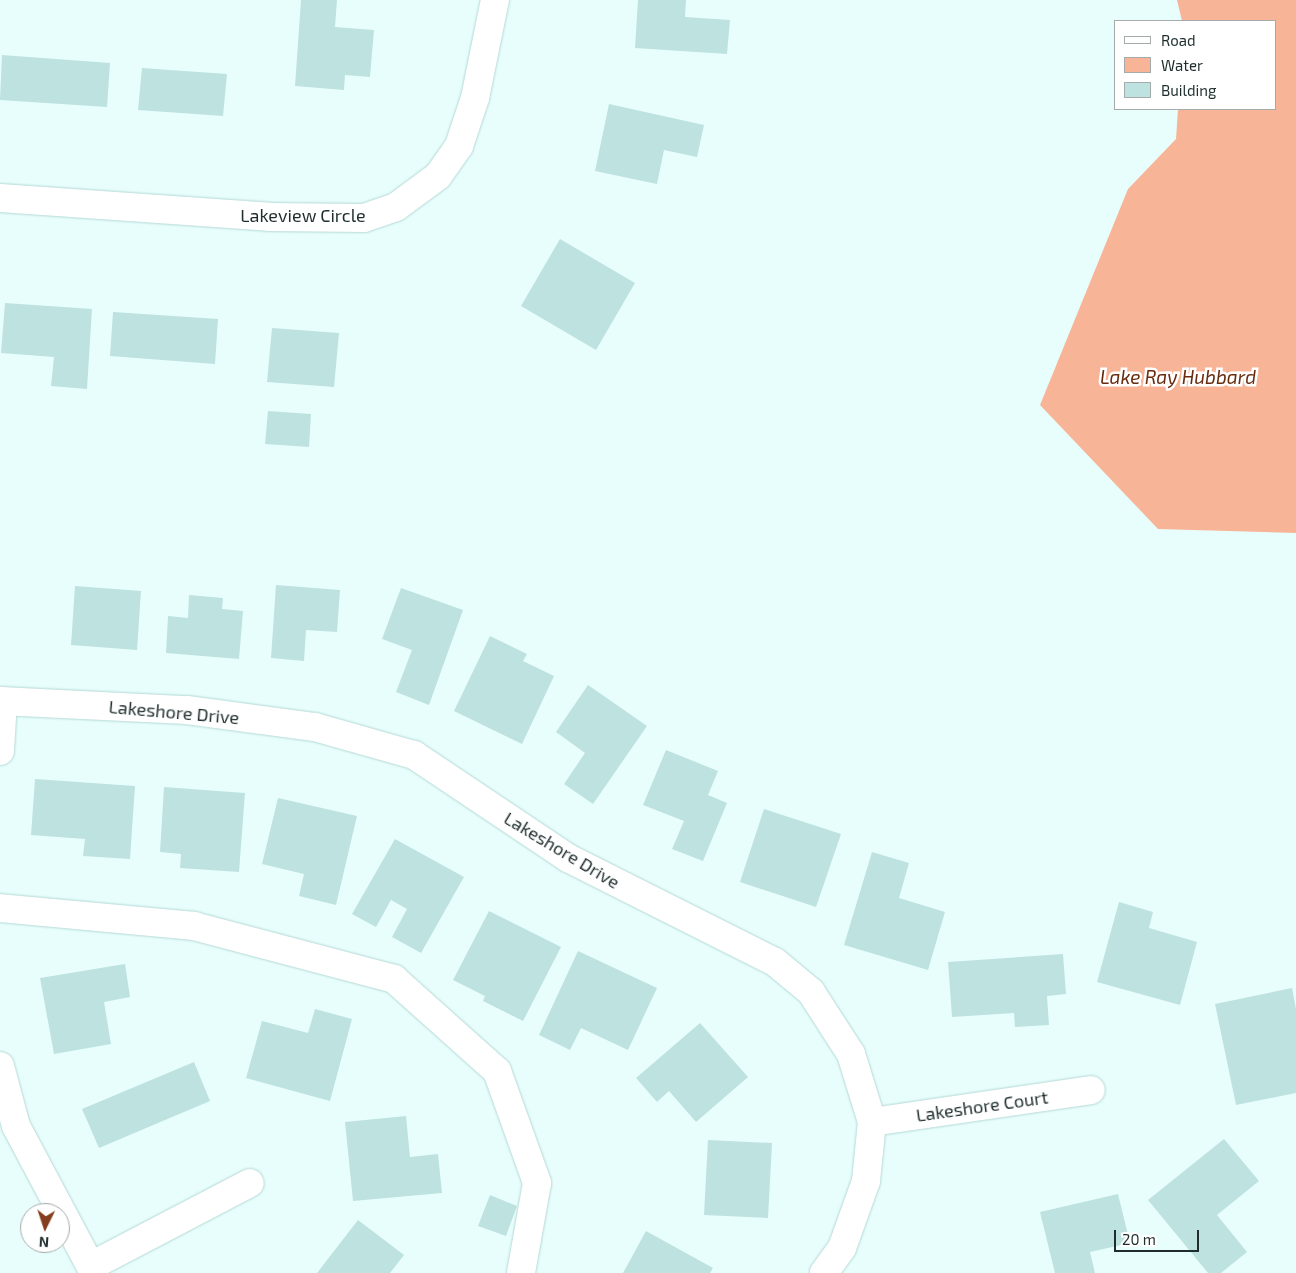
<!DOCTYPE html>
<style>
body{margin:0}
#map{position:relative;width:1296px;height:1273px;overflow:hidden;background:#e8fefc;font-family:"Exo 2",sans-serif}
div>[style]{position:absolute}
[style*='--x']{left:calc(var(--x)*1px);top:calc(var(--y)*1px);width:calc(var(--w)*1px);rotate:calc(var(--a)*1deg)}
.water>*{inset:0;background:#f8b497}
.building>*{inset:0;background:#bde2e0}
.roads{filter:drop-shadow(0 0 1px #b4d9d6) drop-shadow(0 0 1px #b4d9d6)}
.minor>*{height:28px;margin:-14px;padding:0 14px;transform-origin:14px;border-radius:14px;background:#fff}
span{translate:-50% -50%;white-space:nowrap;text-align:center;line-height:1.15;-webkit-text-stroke:5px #fff;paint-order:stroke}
.street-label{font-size:18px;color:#1f2e2d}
.water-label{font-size:19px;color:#682c0f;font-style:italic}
.legend{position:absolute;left:1114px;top:20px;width:162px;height:90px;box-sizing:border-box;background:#fff;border:1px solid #a5abab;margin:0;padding:6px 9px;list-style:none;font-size:15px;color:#1f2e2d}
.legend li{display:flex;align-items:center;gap:10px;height:25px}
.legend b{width:25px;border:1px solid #a5abab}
.north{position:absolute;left:20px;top:1203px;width:50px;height:50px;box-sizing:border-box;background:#fff;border:1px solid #a5abab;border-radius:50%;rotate:184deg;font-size:14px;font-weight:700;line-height:20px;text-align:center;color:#1f2e2d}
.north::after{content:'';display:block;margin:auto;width:18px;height:22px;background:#853e1d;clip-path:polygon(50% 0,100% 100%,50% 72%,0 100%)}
.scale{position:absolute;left:1114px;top:1230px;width:85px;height:22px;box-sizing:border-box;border:2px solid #1f2e2d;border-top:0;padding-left:6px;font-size:15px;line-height:18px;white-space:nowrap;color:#1f2e2d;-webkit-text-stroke:4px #fff;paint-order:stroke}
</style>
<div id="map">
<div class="water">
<i style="clip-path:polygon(1177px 0,1296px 0,1296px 533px,1158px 529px,1040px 405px,1128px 189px,1176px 139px,1178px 109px,1275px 109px,1275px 21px,1182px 21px)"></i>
</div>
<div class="building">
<i style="clip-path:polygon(301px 0,337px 0,335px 27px,374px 30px,370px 77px,345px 75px,344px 90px,295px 86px)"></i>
<i style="clip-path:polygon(638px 0,686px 0,685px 17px,730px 20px,727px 54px,635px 48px)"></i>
<i style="clip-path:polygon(2px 55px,110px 63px,107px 107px,0 100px)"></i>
<i style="clip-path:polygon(142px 68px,227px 74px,223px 116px,138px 110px)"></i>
<i style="clip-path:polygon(609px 104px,704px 125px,697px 157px,664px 150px,657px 184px,595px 171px)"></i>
<i style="clip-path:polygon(560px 239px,635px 283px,596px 350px,521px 306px)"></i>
<i style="clip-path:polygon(5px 303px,92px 309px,87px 389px,51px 386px,54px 357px,1px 353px)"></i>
<i style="clip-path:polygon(113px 312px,218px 319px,215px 364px,110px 356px)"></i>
<i style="clip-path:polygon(272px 328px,339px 333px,334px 387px,267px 382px)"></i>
<i style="clip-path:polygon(268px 411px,311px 414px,309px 447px,265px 444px)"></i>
<i style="clip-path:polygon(276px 585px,340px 590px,337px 632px,306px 630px,304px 661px,271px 658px)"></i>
<i style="clip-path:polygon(75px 586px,141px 591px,137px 650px,71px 645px)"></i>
<i style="clip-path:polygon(401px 588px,463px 610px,429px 705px,396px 692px,412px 650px,382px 639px)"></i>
<i style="clip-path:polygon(189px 595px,223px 598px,222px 609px,243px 611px,239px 659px,166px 653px,168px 616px,188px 618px)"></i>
<i style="clip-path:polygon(490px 636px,527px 654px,523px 661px,554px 676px,522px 744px,454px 711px)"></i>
<i style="clip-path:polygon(588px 685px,647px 726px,593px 804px,564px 784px,585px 753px,556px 732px)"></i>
<i style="clip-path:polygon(666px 750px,718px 771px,708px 795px,727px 803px,703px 861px,672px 849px,684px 821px,643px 805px)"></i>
<i style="clip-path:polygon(35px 779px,135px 786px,130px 859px,83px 856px,85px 839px,31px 835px)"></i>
<i style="clip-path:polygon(164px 787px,245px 793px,239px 872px,180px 868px,181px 854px,160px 852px)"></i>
<i style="clip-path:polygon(278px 798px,357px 816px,336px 905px,299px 896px,304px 874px,262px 864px)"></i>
<i style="clip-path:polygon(764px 809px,841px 834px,816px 907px,740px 882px)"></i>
<i style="clip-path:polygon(395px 839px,464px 877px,421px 953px,392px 937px,407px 909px,391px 900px,376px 927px,352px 914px)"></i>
<i style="clip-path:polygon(872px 852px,909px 863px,899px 898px,945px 912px,928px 970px,844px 945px)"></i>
<i style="clip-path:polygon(1119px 902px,1153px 912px,1149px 928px,1197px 942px,1180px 1005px,1097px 982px)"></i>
<i style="clip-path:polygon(489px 911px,561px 947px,523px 1021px,483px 1001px,485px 996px,453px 980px)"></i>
<i style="clip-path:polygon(578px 951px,657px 988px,628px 1050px,581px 1028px,570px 1050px,539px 1035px)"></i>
<i style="clip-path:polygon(1063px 954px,1066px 994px,1047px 996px,1049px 1025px,1015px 1027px,1014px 1013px,952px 1017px,948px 962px)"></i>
<i style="clip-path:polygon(125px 964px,130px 997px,104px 1002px,111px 1044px,54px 1054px,40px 978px)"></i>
<i style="clip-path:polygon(1292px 988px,1296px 1009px,1296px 1093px,1236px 1105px,1215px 1004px)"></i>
<i style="clip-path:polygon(315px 1009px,352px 1019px,330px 1101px,246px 1078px,262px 1021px,308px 1033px)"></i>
<i style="clip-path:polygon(700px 1023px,748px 1077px,696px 1122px,669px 1091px,657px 1102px,636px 1078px)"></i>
<i style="clip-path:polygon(194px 1062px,210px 1101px,99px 1148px,82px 1109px)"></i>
<i style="clip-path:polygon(406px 1116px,410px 1157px,438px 1154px,442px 1193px,353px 1201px,345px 1122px)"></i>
<i style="clip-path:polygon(1224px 1139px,1259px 1181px,1217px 1215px,1247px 1252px,1221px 1273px,1208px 1273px,1148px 1200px)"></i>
<i style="clip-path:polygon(708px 1140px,772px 1143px,768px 1218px,704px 1215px)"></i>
<i style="clip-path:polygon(1118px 1194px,1130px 1243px,1090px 1252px,1095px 1273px,1055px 1273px,1040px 1212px)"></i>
<i style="clip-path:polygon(490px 1195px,517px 1206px,506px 1236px,478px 1226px)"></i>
<i style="clip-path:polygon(358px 1220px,404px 1255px,390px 1273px,317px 1273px)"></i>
<i style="clip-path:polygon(646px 1231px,713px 1268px,710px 1273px,623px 1273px)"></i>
</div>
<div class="roads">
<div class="minor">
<i style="--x:0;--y:198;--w:270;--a:4"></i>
<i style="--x:269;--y:217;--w:95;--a:0.6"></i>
<i style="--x:364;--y:218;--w:34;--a:-19"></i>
<i style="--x:396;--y:207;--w:52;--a:-36.4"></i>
<i style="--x:438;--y:176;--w:37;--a:-55"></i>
<i style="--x:459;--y:146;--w:51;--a:-71.6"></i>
<i style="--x:475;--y:98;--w:100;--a:-78.5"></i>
<i style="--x:0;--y:701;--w:187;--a:2.8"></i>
<i style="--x:187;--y:710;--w:129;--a:7.6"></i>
<i style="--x:315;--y:727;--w:103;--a:15.8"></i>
<i style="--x:414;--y:755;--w:185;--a:33.8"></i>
<i style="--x:568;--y:858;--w:232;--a:26.7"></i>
<i style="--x:775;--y:962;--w:47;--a:39.8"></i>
<i style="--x:811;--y:992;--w:74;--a:57.2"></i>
<i style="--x:851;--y:1054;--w:71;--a:72.8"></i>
<i style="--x:872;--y:1122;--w:59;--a:95.8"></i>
<i style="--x:866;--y:1181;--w:71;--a:109.7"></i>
<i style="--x:842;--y:1248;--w:31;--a:126"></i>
<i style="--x:0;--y:751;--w:50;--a:-86.6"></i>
<i style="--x:0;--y:908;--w:195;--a:5.3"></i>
<i style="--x:194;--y:926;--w:207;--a:14.8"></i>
<i style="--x:394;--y:979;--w:138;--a:41.8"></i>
<i style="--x:497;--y:1071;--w:119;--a:70.3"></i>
<i style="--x:537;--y:1183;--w:91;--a:100.1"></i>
<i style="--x:0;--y:1066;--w:62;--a:75.1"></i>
<i style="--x:16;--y:1126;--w:166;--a:62"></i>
<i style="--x:872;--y:1122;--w:221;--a:-8.3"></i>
<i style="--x:91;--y:1266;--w:179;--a:-27.6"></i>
</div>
</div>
<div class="street-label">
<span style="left:303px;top:215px">Lakeview Circle</span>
<span style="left:174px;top:712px;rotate:5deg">Lakeshore Drive</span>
<span style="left:562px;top:850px;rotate:31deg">Lakeshore Drive</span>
<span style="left:982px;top:1106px;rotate:-8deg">Lakeshore Court</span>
</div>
<div class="water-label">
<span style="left:1178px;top:377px">Lake Ray Hubbard</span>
</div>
<ul class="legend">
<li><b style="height:6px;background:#fff"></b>Road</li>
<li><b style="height:14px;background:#f8b497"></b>Water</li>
<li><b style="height:14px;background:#bde2e0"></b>Building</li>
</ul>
<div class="north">N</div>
<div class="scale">20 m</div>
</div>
